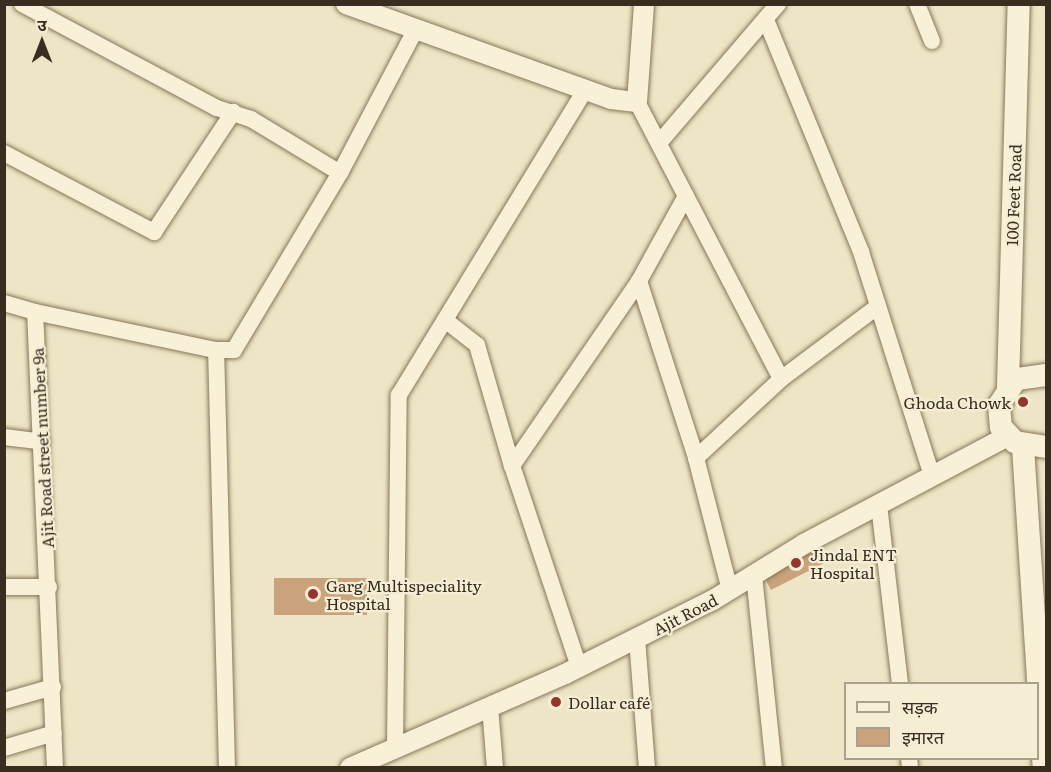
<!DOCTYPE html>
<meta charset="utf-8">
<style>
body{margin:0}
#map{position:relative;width:1051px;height:772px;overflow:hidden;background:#ede5c5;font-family:Literata,"Noto Sans Devanagari",serif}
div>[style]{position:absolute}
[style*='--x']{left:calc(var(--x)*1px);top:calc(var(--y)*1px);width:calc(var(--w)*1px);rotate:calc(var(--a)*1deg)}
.building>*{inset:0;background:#caa37c}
.roads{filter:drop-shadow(0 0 2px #87775b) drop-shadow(0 0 2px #87775b)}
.minor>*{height:16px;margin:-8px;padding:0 8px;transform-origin:8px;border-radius:8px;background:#f8f1d8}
.tertiary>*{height:20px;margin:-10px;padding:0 10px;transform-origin:10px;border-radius:10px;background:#f8f1d8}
.secondary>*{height:22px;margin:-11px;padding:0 11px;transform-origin:11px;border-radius:11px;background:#f8f1d8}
.dots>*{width:16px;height:16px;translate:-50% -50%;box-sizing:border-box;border:3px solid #f5eed4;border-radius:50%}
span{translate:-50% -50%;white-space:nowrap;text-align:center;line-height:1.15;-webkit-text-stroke:4.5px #f5eed4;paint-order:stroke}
.street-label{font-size:16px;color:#382d1f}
.poi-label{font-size:16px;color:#382d1f}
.right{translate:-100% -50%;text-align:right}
.left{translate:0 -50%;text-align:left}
.frame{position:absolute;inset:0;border:6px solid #382d1f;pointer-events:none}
.legend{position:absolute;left:844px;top:682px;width:195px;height:78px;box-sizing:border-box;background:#f5eed4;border:2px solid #a9a18c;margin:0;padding:8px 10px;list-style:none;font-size:18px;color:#382d1f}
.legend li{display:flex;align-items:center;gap:12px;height:30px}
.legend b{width:30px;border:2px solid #a9a18c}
.north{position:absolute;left:12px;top:12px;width:60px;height:60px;-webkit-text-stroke:4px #f5eed4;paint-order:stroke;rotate:0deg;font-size:16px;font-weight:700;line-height:24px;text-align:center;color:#382d1f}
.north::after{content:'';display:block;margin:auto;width:21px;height:27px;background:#382d1f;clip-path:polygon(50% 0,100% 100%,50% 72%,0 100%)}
</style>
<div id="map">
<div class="building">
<i style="clip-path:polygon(819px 543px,828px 561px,771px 590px,762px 573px)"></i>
<i style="clip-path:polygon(274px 578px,367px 578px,367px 615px,274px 615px)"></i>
</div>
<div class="roads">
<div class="minor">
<i style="--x:22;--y:4;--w:221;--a:28.1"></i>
<i style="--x:217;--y:108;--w:36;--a:18"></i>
<i style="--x:251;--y:119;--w:104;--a:31.2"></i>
<i style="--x:917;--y:4;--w:40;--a:68"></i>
<i style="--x:766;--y:20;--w:251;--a:67.7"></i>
<i style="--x:861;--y:252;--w:235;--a:72.4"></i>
<i style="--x:637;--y:102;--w:312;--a:62.5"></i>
<i style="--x:659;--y:143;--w:183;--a:-49.4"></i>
<i style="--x:4;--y:153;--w:170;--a:27.8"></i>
<i style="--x:154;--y:232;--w:144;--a:-56.6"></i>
<i style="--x:639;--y:281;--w:186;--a:72.1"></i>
<i style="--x:696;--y:458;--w:136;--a:75.6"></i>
<i style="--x:4;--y:303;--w:32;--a:16"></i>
<i style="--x:445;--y:320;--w:41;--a:38"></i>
<i style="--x:477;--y:345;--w:126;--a:73.9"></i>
<i style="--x:4;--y:437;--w:38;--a:7"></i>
<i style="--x:696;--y:458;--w:116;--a:-42.9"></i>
<i style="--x:781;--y:379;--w:120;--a:-36.9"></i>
<i style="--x:879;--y:505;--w:180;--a:83.3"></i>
<i style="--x:754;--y:575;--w:194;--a:84.1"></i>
<i style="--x:4;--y:587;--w:45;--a:0"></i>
<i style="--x:637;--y:638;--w:130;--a:85.6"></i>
<i style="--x:579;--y:667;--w:212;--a:-108.4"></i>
<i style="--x:512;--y:466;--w:224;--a:-55.5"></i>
<i style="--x:639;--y:281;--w:97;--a:-61.1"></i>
<i style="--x:4;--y:701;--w:51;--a:-15.9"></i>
<i style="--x:490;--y:707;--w:61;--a:85.3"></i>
<i style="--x:4;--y:748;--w:52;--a:-16.7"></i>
<i style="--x:395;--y:748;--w:353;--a:-89.4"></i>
<i style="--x:399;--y:395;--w:357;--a:-58.6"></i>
<i style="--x:909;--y:758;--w:10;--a:84"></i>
<i style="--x:55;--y:768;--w:456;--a:-92.5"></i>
<i style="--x:35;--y:312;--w:185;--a:11.9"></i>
<i style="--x:227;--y:768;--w:418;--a:-91.5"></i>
<i style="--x:216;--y:350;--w:18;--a:0"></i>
<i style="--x:234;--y:350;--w:206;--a:-59.1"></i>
<i style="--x:340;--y:173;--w:161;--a:-62.2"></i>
</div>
<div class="tertiary">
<i style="--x:346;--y:4;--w:282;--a:19.7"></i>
<i style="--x:611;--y:99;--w:26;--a:7"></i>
<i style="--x:637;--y:102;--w:98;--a:-85.9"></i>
<i style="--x:350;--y:768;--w:235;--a:-23.6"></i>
<i style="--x:565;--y:674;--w:165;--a:-26.6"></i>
<i style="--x:713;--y:600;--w:107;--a:-31.6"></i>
<i style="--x:804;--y:544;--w:231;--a:-27.9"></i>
</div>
<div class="secondary">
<i style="--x:1046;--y:375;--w:30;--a:172"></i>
<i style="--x:1016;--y:379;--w:31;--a:123"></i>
<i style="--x:999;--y:405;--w:22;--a:85"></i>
<i style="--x:1001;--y:427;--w:21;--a:47"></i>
<i style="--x:1015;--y:442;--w:31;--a:9"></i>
<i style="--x:1008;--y:386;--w:382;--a:-88.4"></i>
<i style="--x:1023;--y:447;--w:322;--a:86.3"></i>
</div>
</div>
<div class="dots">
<i style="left:1023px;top:402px;background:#95352d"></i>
<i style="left:796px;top:563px;background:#95352d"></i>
<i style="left:313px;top:594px;background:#95352d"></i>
<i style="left:556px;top:702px;background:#95352d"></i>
</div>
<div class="street-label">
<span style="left:1013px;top:195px;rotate:-88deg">100 Feet Road</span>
<span style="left:42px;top:448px;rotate:-93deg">Ajit Road street number 9a</span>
<span style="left:685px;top:614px;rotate:-27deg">Ajit Road</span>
</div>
<div class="poi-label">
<span class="right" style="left:1011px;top:402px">Ghoda Chowk</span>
<span class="left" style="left:810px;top:563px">Jindal ENT<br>Hospital</span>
<span class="left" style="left:326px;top:594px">Garg Multispeciality<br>Hospital</span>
<span class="left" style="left:568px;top:702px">Dollar café</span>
</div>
<div class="frame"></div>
<ul class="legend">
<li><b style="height:8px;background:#f8f1d8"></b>सड़क</li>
<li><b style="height:16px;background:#caa37c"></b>इमारत</li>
</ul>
<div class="north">उ</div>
</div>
